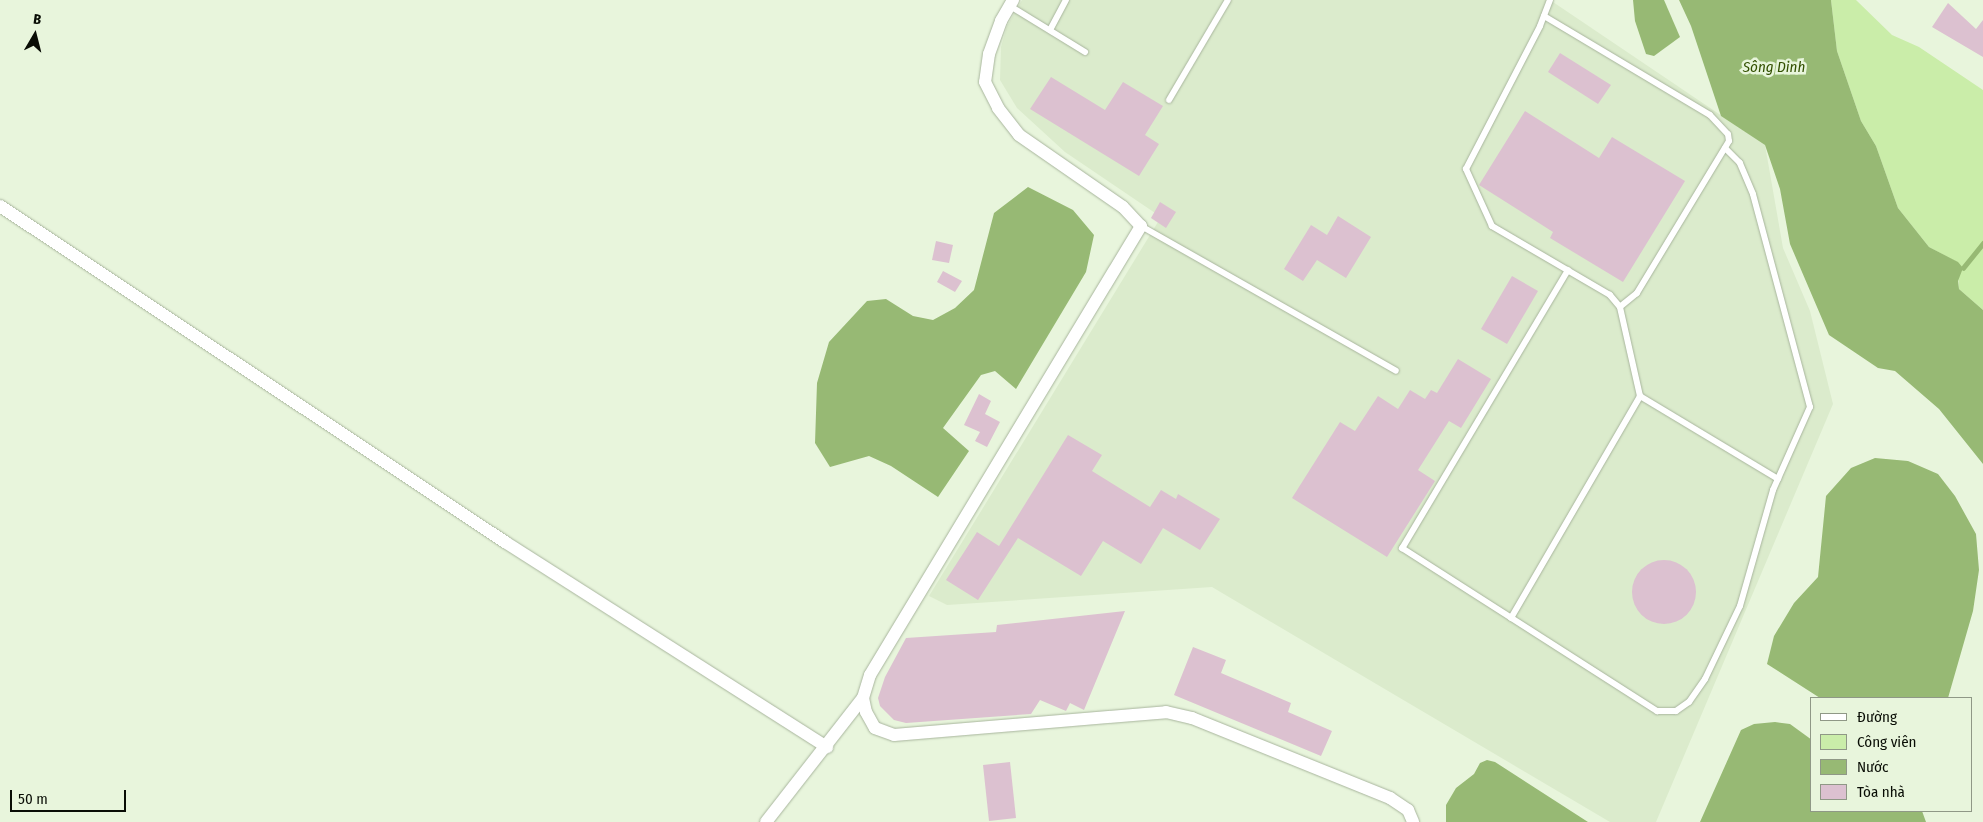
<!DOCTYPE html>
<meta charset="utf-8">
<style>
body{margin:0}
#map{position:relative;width:1983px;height:822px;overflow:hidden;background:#e8f5dc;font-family:"Fira Sans Condensed",sans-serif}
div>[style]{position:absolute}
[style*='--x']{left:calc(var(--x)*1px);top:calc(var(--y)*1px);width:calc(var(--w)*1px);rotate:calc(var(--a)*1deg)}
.built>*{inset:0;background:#dbebcc}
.green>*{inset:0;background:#caeda9}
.water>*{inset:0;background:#97b974}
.stream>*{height:4.5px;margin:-2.25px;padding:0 2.25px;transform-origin:2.25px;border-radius:2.25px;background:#97b974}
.building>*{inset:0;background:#dcc1d0}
.round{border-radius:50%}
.roads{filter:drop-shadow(0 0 1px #a8b59d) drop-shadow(0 0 1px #a8b59d)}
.lane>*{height:6px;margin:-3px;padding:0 3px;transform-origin:3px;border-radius:3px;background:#fff}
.street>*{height:12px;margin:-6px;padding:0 6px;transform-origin:6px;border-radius:6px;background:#fff}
span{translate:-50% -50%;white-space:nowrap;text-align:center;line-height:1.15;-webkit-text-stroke:5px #e8f5dc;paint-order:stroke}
.water-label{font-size:15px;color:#325001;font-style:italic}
.legend{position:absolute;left:1810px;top:697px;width:162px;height:115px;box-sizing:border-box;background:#e8f5dc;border:1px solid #8f9886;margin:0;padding:6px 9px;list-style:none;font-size:15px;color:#090d05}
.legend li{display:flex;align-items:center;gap:10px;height:25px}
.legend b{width:25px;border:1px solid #8f9886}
.north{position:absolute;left:10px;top:10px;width:50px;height:50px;-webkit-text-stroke:4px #e8f5dc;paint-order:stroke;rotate:8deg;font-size:14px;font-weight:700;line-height:20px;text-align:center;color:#090d05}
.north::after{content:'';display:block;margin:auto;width:18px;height:22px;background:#090d05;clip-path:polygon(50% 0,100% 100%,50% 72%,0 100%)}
.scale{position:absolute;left:10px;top:790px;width:116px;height:22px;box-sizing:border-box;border:2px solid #090d05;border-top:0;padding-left:6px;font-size:15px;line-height:18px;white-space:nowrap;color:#090d05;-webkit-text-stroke:4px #e8f5dc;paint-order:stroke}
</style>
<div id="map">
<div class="built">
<i style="clip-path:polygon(1022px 0,1550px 0,1765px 145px,1783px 248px,1810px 311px,1833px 404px,1656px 822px,1610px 822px,1212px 587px,947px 605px,929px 596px,1161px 217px,1065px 152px,1017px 108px,1000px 80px,1001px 47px,1007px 26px)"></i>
</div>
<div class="green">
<i style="clip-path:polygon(1831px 0,1856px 0,1892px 35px,1919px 47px,1983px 90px,1983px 310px,1959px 289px,1957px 262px,1929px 247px,1898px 208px,1876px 146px,1861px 121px,1837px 51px)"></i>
</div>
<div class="water">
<i style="clip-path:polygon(1633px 0,1664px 0,1680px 37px,1654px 56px,1646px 54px,1635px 21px)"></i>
<i style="clip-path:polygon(1679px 0,1831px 0,1837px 51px,1861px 121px,1876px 146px,1898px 208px,1929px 247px,1958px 262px,1963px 268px,1958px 281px,1959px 289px,1983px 310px,1983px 464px,1939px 409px,1895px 371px,1878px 368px,1829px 335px,1790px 244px,1780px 189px,1765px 145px,1721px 116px,1691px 26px)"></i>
<i style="clip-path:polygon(1028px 187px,1073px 210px,1094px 235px,1086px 272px,1016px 389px,995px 371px,981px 375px,943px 428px,969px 451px,938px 497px,891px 466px,869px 456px,830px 467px,815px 443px,817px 383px,829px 342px,867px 301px,886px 299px,913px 316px,933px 320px,955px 308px,974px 290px,994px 213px)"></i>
<i style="clip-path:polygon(1875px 458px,1908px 461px,1938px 474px,1955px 496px,1976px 534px,1979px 570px,1973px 611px,1948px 698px,1820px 698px,1767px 664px,1774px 636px,1794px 603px,1818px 577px,1826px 496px,1851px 468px)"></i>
<i style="clip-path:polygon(1775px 722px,1790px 724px,1812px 740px,1812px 811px,1922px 811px,1926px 822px,1700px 822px,1741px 730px,1754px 724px)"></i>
<i style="clip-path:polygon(1487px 760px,1495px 762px,1588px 822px,1446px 822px,1446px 805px,1456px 788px,1474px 774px,1480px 763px)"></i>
</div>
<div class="stream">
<i style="--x:1963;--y:268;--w:32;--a:-51"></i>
</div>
<div class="building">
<i style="clip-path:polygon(1948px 3px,1976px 29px,1983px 20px,1983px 57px,1932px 27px)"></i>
<i style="clip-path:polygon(1560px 53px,1611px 85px,1598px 104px,1548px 72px)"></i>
<i style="clip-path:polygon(1051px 77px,1105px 110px,1123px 82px,1163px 106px,1145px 135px,1159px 144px,1139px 176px,1030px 109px)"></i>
<i style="clip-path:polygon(1525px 111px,1599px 158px,1612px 137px,1685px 181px,1623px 282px,1550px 238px,1553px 232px,1479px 185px)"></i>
<i style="clip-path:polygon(1160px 202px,1176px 212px,1166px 228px,1151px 218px)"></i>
<i style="clip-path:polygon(1338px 216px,1371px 237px,1346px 278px,1317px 260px,1303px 281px,1284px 269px,1311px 225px,1327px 235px)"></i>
<i style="clip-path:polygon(936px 241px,953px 245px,949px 263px,932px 260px)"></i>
<i style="clip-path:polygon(943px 271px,962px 281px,955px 292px,937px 282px)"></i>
<i style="clip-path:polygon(1512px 276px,1538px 291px,1507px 344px,1481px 329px)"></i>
<i style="clip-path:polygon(1458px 359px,1491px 379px,1461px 428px,1449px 421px,1418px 470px,1435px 481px,1387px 557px,1292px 498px,1340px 422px,1355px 431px,1378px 396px,1398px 409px,1410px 390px,1425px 399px,1431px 390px,1437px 393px)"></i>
<i style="clip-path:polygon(979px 394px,991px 401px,985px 414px,1000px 422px,987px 447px,975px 441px,980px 432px,964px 425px)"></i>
<i style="clip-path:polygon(1068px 435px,1102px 455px,1092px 471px,1150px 507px,1161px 490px,1176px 499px,1178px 494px,1220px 519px,1200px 550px,1163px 528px,1141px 564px,1103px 541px,1081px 576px,1018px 538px,978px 600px,946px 580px,977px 532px,999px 546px)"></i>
<i class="round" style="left:1632px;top:560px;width:64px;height:64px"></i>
<i style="clip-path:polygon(1125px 611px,1084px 710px,1070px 703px,1066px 711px,1040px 700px,1031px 714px,906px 723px,894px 720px,880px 706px,878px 698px,885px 677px,906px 638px,996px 632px,997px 625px)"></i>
<i style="clip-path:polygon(1193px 647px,1226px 660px,1221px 673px,1291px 703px,1288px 712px,1332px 731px,1321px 756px,1174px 695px)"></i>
<i style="clip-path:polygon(1010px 762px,1016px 818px,989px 821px,983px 765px)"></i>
</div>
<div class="roads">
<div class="lane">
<i style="--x:1010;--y:6;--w:88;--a:31.5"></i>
<i style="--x:1544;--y:16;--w:193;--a:30.8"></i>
<i style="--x:1710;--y:115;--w:26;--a:47"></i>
<i style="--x:1728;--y:134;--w:7;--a:82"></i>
<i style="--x:1729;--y:141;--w:178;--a:121.2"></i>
<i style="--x:1637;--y:293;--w:22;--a:141"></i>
<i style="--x:1050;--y:30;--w:34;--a:-62"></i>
<i style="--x:1169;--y:100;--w:116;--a:-59.5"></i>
<i style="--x:1141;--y:226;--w:293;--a:29.6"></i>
<i style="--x:1568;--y:270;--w:324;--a:120.8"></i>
<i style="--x:1402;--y:548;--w:303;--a:32.6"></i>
<i style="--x:1657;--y:711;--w:19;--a:0"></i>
<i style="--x:1676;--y:711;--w:16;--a:-35"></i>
<i style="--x:1689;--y:702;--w:28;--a:-55"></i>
<i style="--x:1705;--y:679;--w:81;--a:-64.4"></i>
<i style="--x:1740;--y:606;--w:121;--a:-74.1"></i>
<i style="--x:1773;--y:490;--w:91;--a:-66"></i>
<i style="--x:1810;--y:407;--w:220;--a:-105"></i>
<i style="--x:1753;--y:194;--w:34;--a:-113"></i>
<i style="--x:1740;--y:163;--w:21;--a:-135"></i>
<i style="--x:1640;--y:396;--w:161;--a:31"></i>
<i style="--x:1511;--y:618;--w:257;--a:-59.8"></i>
<i style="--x:1640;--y:396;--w:91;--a:-102.7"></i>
<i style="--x:1620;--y:307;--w:16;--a:-130"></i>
<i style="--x:1610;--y:295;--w:137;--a:-149.7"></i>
<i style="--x:1492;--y:226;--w:63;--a:-114.5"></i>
<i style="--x:1466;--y:169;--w:161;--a:-62.6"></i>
<i style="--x:1540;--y:26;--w:28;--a:-69"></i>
</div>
<div class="street">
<i style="--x:1013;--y:0;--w:24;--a:120"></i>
<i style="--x:1001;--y:21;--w:35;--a:110"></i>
<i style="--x:989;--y:54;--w:28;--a:98"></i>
<i style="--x:985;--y:82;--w:29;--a:63"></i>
<i style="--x:998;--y:108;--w:34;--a:52"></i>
<i style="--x:1019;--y:135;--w:126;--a:34.7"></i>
<i style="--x:1123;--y:207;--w:26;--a:47"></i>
<i style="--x:1141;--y:226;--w:524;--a:121.11"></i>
<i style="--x:870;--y:675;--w:24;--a:107"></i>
<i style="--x:863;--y:698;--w:14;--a:78"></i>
<i style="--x:866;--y:712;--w:18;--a:61"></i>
<i style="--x:875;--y:728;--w:20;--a:20"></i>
<i style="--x:894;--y:735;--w:273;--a:-4.8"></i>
<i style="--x:1166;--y:712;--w:27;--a:13"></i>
<i style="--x:1192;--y:718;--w:214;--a:22"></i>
<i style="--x:1390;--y:798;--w:22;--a:34"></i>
<i style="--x:1408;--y:810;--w:13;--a:67"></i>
<i style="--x:0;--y:206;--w:607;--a:33.64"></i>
<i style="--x:505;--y:542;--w:382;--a:32.5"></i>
<i style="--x:766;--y:822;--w:157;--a:-52"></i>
</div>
</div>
<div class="water-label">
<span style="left:1774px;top:68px">Sông Dinh</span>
</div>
<ul class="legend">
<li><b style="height:6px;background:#fff"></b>Đường</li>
<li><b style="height:14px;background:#caeda9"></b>Công viên</li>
<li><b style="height:14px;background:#97b974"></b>Nước</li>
<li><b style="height:14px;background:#dcc1d0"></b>Tòa nhà</li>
</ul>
<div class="north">B</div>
<div class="scale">50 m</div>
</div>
